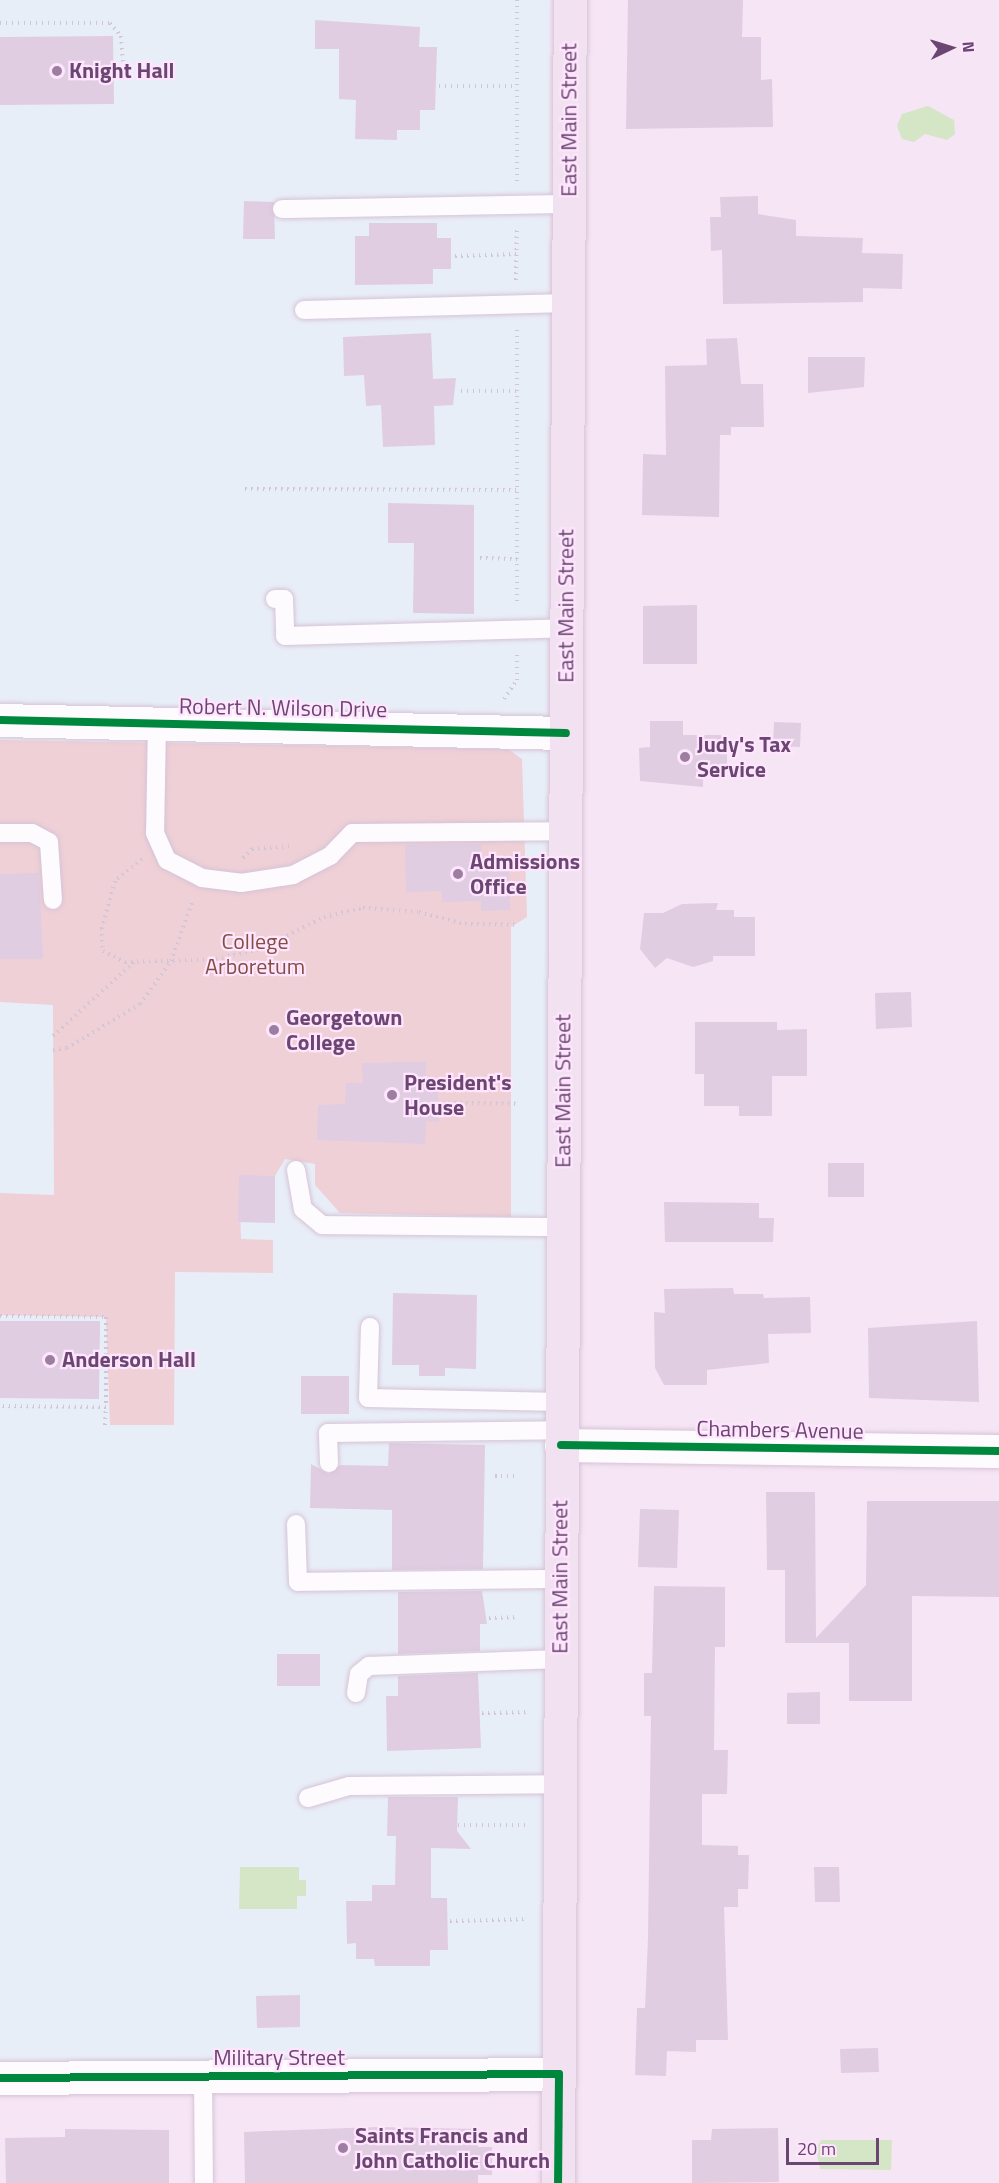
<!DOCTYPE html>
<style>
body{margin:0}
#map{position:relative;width:999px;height:2183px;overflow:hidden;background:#f6e5f5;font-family:"Titillium Web",sans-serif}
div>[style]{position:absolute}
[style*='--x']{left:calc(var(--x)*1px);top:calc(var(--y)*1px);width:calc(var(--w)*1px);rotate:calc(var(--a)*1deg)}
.education>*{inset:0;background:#e8eef7}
.green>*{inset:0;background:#efd0d6}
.water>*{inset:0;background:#d5e6c7}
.building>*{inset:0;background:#e0cde2}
.path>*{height:4px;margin-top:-2px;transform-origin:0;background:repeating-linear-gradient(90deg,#d2c5d5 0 1.5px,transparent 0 6px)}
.roads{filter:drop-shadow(0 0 2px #d6c3d7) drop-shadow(0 0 2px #d6c3d7)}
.lane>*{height:18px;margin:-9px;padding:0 9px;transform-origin:9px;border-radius:9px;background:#fefbfe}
.street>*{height:33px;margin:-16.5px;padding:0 16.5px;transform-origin:16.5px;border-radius:16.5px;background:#fefbfe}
.primary>*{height:33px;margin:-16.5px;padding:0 16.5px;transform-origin:16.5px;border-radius:16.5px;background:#f2e2f1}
.cycleway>*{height:8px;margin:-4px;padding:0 4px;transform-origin:4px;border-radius:4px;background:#00873e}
.dots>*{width:16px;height:16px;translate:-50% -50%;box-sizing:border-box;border:3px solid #ffe5fd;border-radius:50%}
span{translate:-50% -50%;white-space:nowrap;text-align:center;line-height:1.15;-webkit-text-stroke:4.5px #ffe5fd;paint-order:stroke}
.poi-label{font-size:22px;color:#6b4673;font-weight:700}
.left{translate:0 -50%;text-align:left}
.street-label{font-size:22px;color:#6b4673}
.park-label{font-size:22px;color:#854e43}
.north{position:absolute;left:921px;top:18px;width:60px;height:60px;-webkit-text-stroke:4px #ffe5fd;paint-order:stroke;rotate:86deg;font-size:16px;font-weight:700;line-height:24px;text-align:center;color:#6b4673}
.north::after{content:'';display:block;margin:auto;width:21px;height:27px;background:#6b4673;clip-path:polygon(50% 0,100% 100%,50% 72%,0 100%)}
.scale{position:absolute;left:786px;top:2138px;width:93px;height:27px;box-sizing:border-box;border:3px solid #6b4673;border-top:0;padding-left:8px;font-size:18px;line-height:21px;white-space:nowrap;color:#6b4673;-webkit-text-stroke:4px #ffe5fd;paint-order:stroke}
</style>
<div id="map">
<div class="education">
<i style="clip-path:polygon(0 0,550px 0,546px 2059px,0 2062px)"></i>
</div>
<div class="green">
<i style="clip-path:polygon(0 740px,508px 749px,522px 759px,527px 917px,511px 927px,511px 1217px,340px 1213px,315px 1185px,315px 1164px,285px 1159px,275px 1176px,239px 1176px,241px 1239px,273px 1240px,273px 1273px,175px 1272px,174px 1425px,110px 1425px,106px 1317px,0 1315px,0 1193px,54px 1195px,53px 1005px,0 1002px)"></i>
</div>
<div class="water">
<i style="clip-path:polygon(928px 106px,954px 120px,955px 134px,947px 140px,925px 134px,914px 142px,902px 139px,897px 126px,902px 114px)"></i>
<i style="clip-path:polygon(240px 1867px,299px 1867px,299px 1880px,306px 1880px,306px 1896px,297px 1896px,297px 1909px,239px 1909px)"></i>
<i style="clip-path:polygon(821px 2140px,892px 2140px,891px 2170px,820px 2169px,816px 2149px)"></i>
</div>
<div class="building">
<i style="clip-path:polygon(628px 0,743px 0,742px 37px,761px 37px,761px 80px,772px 79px,773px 127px,626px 129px)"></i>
<i style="clip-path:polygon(315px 20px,420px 27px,419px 47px,437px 47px,435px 110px,420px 110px,420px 130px,397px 130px,397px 140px,355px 139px,356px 100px,339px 99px,339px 49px,315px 49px)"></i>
<i style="clip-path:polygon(113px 36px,114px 104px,0 105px,0 37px)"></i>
<i style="clip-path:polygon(758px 196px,758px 214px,796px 220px,796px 236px,863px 238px,862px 253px,903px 254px,902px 289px,863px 288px,863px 302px,723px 304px,722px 250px,711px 251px,710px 217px,721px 217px,720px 197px)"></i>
<i style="clip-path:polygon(244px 201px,274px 202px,275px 239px,243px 239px)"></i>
<i style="clip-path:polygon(369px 223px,437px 223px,437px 238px,451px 238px,451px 269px,433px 269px,433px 284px,355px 285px,355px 236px,369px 236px)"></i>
<i style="clip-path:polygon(431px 333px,433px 379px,456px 378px,453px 405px,434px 406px,435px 445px,383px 447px,381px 405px,366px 406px,364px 375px,344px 376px,343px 337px)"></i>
<i style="clip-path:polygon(737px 338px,741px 384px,763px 384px,764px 427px,731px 427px,731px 435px,720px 435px,719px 517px,642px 515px,643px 454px,666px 455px,665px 366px,707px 365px,706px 339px)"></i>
<i style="clip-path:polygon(808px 357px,865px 357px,864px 387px,808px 393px)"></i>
<i style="clip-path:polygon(388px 503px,474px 505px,474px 614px,413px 613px,414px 543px,388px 543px)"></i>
<i style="clip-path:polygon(697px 605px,697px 664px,643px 664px,643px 606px)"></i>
<i style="clip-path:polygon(650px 721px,683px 721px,683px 735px,727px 735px,727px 772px,703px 772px,703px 787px,640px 781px,639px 748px,650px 747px)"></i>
<i style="clip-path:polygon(774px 722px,801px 723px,800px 747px,773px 746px)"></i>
<i style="clip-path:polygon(481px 844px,482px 857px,509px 856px,510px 910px,481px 911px,481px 901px,442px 902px,442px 891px,406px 892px,405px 845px)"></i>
<i style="clip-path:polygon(39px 873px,43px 959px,0 959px,0 874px)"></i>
<i style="clip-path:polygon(718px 903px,716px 910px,734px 910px,734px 917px,755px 917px,755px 956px,713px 956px,713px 961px,693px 967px,667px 958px,655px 968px,640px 949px,644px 913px,663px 913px,682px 904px)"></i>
<i style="clip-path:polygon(911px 992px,912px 1027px,876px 1029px,875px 993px)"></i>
<i style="clip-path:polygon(695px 1022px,777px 1022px,777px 1030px,807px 1029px,807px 1076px,772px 1076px,772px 1116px,739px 1116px,739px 1106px,704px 1106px,704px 1074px,695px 1074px)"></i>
<i style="clip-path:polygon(426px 1062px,425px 1087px,438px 1087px,439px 1122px,426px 1121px,425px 1144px,317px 1140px,318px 1105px,345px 1104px,346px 1083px,363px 1083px,362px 1063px)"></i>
<i style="clip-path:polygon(828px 1163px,864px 1163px,864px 1197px,828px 1197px)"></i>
<i style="clip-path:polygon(239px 1175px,275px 1176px,275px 1223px,238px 1222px)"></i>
<i style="clip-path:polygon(664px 1202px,759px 1203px,759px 1218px,774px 1218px,773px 1242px,665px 1242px)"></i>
<i style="clip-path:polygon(733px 1288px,734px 1294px,763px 1294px,764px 1298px,810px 1297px,811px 1333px,768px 1334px,769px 1363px,707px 1370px,707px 1385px,664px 1385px,655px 1368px,654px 1312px,665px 1313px,664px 1289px)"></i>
<i style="clip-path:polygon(393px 1293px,477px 1295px,476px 1369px,445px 1368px,445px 1376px,419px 1376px,419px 1365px,392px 1365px)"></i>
<i style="clip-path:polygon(0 1321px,100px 1321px,99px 1399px,0 1398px)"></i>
<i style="clip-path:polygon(977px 1321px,979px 1402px,869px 1398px,868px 1328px)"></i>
<i style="clip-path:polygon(301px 1376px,349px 1376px,349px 1414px,301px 1414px)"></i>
<i style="clip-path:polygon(389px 1443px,485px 1445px,483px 1569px,392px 1570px,392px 1510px,310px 1508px,311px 1464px,329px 1474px,340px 1465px,388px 1466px)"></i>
<i style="clip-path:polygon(766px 1492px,815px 1492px,816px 1638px,866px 1585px,867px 1501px,999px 1501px,999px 1597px,912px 1596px,912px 1701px,849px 1701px,849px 1643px,785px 1643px,785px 1570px,767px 1570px)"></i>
<i style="clip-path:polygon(640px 1509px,679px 1510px,677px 1568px,638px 1567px)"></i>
<i style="clip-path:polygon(654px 1586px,725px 1587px,725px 1647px,715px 1647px,714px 1750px,728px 1750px,727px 1794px,702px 1794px,702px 1845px,738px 1846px,738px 1855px,749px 1855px,748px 1889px,738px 1889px,738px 1907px,724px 1907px,728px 2040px,696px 2040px,696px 2052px,667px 2051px,666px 2076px,635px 2075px,637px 2008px,645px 2008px,648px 1938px,651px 1716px,644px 1716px,644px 1673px,652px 1673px)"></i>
<i style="clip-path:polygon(482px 1591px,487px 1624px,480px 1624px,480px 1651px,398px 1654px,398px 1592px)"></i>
<i style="clip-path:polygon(277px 1654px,320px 1654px,320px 1686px,277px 1686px)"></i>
<i style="clip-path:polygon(478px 1673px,481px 1748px,387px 1751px,386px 1696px,398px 1696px,398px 1676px)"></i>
<i style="clip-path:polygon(820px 1692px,820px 1724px,787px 1724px,787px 1693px)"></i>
<i style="clip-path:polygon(388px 1797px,458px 1797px,457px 1831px,471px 1849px,431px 1848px,431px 1898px,447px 1898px,448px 1950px,430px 1950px,430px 1966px,375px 1966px,374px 1959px,356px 1959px,356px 1943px,347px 1944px,346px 1901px,372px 1901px,372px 1885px,395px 1885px,396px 1836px,387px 1836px)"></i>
<i style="clip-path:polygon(814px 1867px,839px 1867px,840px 1902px,815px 1902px)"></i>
<i style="clip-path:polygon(300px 1995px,300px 2027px,257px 2028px,256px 1996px)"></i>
<i style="clip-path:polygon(878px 2048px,879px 2072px,841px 2073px,840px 2049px)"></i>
<i style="clip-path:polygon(377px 2127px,479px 2129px,478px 2147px,492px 2147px,492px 2175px,478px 2175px,478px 2183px,245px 2183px,244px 2132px)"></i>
<i style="clip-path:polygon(778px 2128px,779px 2182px,692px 2183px,692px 2140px,711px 2140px,712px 2129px)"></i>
<i style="clip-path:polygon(65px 2129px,169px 2130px,169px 2183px,6px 2183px,5px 2138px,65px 2137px)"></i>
</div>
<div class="path">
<i style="--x:0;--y:23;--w:110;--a:0"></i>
<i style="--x:110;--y:23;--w:17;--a:50"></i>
<i style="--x:121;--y:36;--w:38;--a:85"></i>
<i style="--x:124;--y:74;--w:7;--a:180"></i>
<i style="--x:439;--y:86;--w:78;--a:0"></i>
<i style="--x:517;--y:181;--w:181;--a:-90"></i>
<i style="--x:455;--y:256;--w:62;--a:-1.8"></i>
<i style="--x:516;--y:280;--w:52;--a:-88.9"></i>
<i style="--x:517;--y:330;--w:274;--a:90"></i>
<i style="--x:461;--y:391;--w:56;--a:0"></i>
<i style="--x:245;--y:489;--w:271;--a:0.2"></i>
<i style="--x:480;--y:558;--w:37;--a:2"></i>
<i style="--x:504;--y:699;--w:23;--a:-56"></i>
<i style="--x:517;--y:680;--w:26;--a:-90"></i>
<i style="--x:243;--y:858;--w:13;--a:-45"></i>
<i style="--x:252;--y:849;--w:40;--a:-4.3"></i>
<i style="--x:142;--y:859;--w:35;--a:141"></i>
<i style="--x:115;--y:881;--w:49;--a:105.5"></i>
<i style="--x:102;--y:928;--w:23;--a:88"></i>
<i style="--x:103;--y:951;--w:25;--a:27"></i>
<i style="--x:125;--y:962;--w:91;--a:-1.9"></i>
<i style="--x:216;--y:959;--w:45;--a:-12.8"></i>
<i style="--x:260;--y:949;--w:72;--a:-26.6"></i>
<i style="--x:324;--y:917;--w:40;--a:-13"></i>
<i style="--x:363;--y:908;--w:56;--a:4.1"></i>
<i style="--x:419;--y:912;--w:48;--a:14.6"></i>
<i style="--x:465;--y:924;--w:54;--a:1.1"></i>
<i style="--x:53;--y:1036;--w:110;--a:-42.4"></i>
<i style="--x:53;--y:1050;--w:14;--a:-8"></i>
<i style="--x:67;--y:1048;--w:85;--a:-31.1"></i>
<i style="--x:140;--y:1004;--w:53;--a:-54.2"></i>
<i style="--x:171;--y:961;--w:65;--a:-70.2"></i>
<i style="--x:442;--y:1103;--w:77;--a:0.7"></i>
<i style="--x:0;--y:1316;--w:106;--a:0.5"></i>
<i style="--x:106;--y:1317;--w:90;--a:90"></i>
<i style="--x:106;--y:1407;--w:106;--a:-179.5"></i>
<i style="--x:105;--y:1425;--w:18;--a:-87"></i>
<i style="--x:495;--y:1476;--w:24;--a:0"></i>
<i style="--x:489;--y:1618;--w:30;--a:-2"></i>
<i style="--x:482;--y:1713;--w:46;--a:-1.2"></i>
<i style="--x:458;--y:1825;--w:69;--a:0"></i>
<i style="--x:450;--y:1921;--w:76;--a:-1.5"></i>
</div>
<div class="roads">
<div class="lane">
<i style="--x:282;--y:209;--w:286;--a:-1"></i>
<i style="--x:304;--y:310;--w:264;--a:-1.5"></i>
<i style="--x:275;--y:599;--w:9;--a:0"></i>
<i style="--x:284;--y:599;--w:37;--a:88"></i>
<i style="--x:285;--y:636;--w:281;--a:-1.6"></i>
<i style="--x:157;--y:723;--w:110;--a:91"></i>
<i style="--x:155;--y:833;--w:30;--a:66"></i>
<i style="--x:167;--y:860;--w:39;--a:27"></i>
<i style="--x:202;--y:878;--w:39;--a:7"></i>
<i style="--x:241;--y:883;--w:53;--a:-8.7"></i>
<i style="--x:293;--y:875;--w:42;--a:-27.2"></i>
<i style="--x:330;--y:856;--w:32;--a:-46"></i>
<i style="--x:352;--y:833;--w:213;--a:-0.5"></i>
<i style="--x:0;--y:833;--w:32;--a:0"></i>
<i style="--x:32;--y:833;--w:19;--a:28"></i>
<i style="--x:49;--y:842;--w:58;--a:86.1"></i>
<i style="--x:296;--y:1170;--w:40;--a:80"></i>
<i style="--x:303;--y:1209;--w:25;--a:40"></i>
<i style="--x:322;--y:1225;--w:241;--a:0.5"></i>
<i style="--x:370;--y:1327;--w:71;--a:91.6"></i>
<i style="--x:368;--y:1398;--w:194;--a:1.2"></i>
<i style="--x:329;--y:1463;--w:30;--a:-92"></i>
<i style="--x:328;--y:1433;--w:233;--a:-0.7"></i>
<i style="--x:296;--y:1524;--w:58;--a:88"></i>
<i style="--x:298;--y:1582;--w:262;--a:-0.7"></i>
<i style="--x:356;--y:1693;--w:19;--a:-81"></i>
<i style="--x:359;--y:1674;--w:13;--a:-39"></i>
<i style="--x:369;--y:1666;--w:191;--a:-2.1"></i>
<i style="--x:308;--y:1798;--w:43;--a:-16.3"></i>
<i style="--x:349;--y:1786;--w:210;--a:-0.5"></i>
<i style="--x:203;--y:2077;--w:106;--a:89.5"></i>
</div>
<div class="street">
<i style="--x:0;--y:720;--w:566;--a:1.32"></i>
<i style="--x:561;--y:1445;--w:438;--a:0.8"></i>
<i style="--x:0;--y:2078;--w:559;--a:-0.41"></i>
</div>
<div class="primary">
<i style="--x:558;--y:2183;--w:2183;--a:-89.69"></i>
</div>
</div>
<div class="cycleway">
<i style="--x:0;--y:720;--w:566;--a:1.32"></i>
<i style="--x:561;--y:1445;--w:438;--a:0.8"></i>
<i style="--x:0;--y:2078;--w:559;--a:-0.41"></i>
<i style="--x:559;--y:2074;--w:109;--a:90.5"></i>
</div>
<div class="dots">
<i style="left:57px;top:71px;background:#9c7ea0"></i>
<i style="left:685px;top:757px;background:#9c7ea0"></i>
<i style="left:458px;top:874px;background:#9c7ea0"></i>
<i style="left:274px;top:1030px;background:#9c7ea0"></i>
<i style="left:392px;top:1095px;background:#9c7ea0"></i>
<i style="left:50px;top:1360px;background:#9c7ea0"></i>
<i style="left:343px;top:2148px;background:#9c7ea0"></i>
</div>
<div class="poi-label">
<span class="left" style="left:69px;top:71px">Knight Hall</span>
<span class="left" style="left:697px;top:757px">Judy's Tax<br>Service</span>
<span class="left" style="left:470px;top:874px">Admissions<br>Office</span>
<span class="left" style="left:286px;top:1030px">Georgetown<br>College</span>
<span class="left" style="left:404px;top:1095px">President's<br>House</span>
<span class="left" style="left:62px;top:1360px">Anderson Hall</span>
<span class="left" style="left:355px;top:2148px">Saints Francis and<br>John Catholic Church</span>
</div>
<div class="street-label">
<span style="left:569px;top:120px;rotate:-90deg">East Main Street</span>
<span style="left:566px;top:606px;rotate:-90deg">East Main Street</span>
<span style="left:283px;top:708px;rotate:1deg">Robert N. Wilson Drive</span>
<span style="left:563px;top:1091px;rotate:-90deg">East Main Street</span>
<span style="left:780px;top:1430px;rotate:1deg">Chambers Avenue</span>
<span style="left:560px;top:1577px;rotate:-90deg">East Main Street</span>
<span style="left:279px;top:2058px">Military Street</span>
</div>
<div class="park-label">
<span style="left:255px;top:954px">College<br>Arboretum</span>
</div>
<div class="north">N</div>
<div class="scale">20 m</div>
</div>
